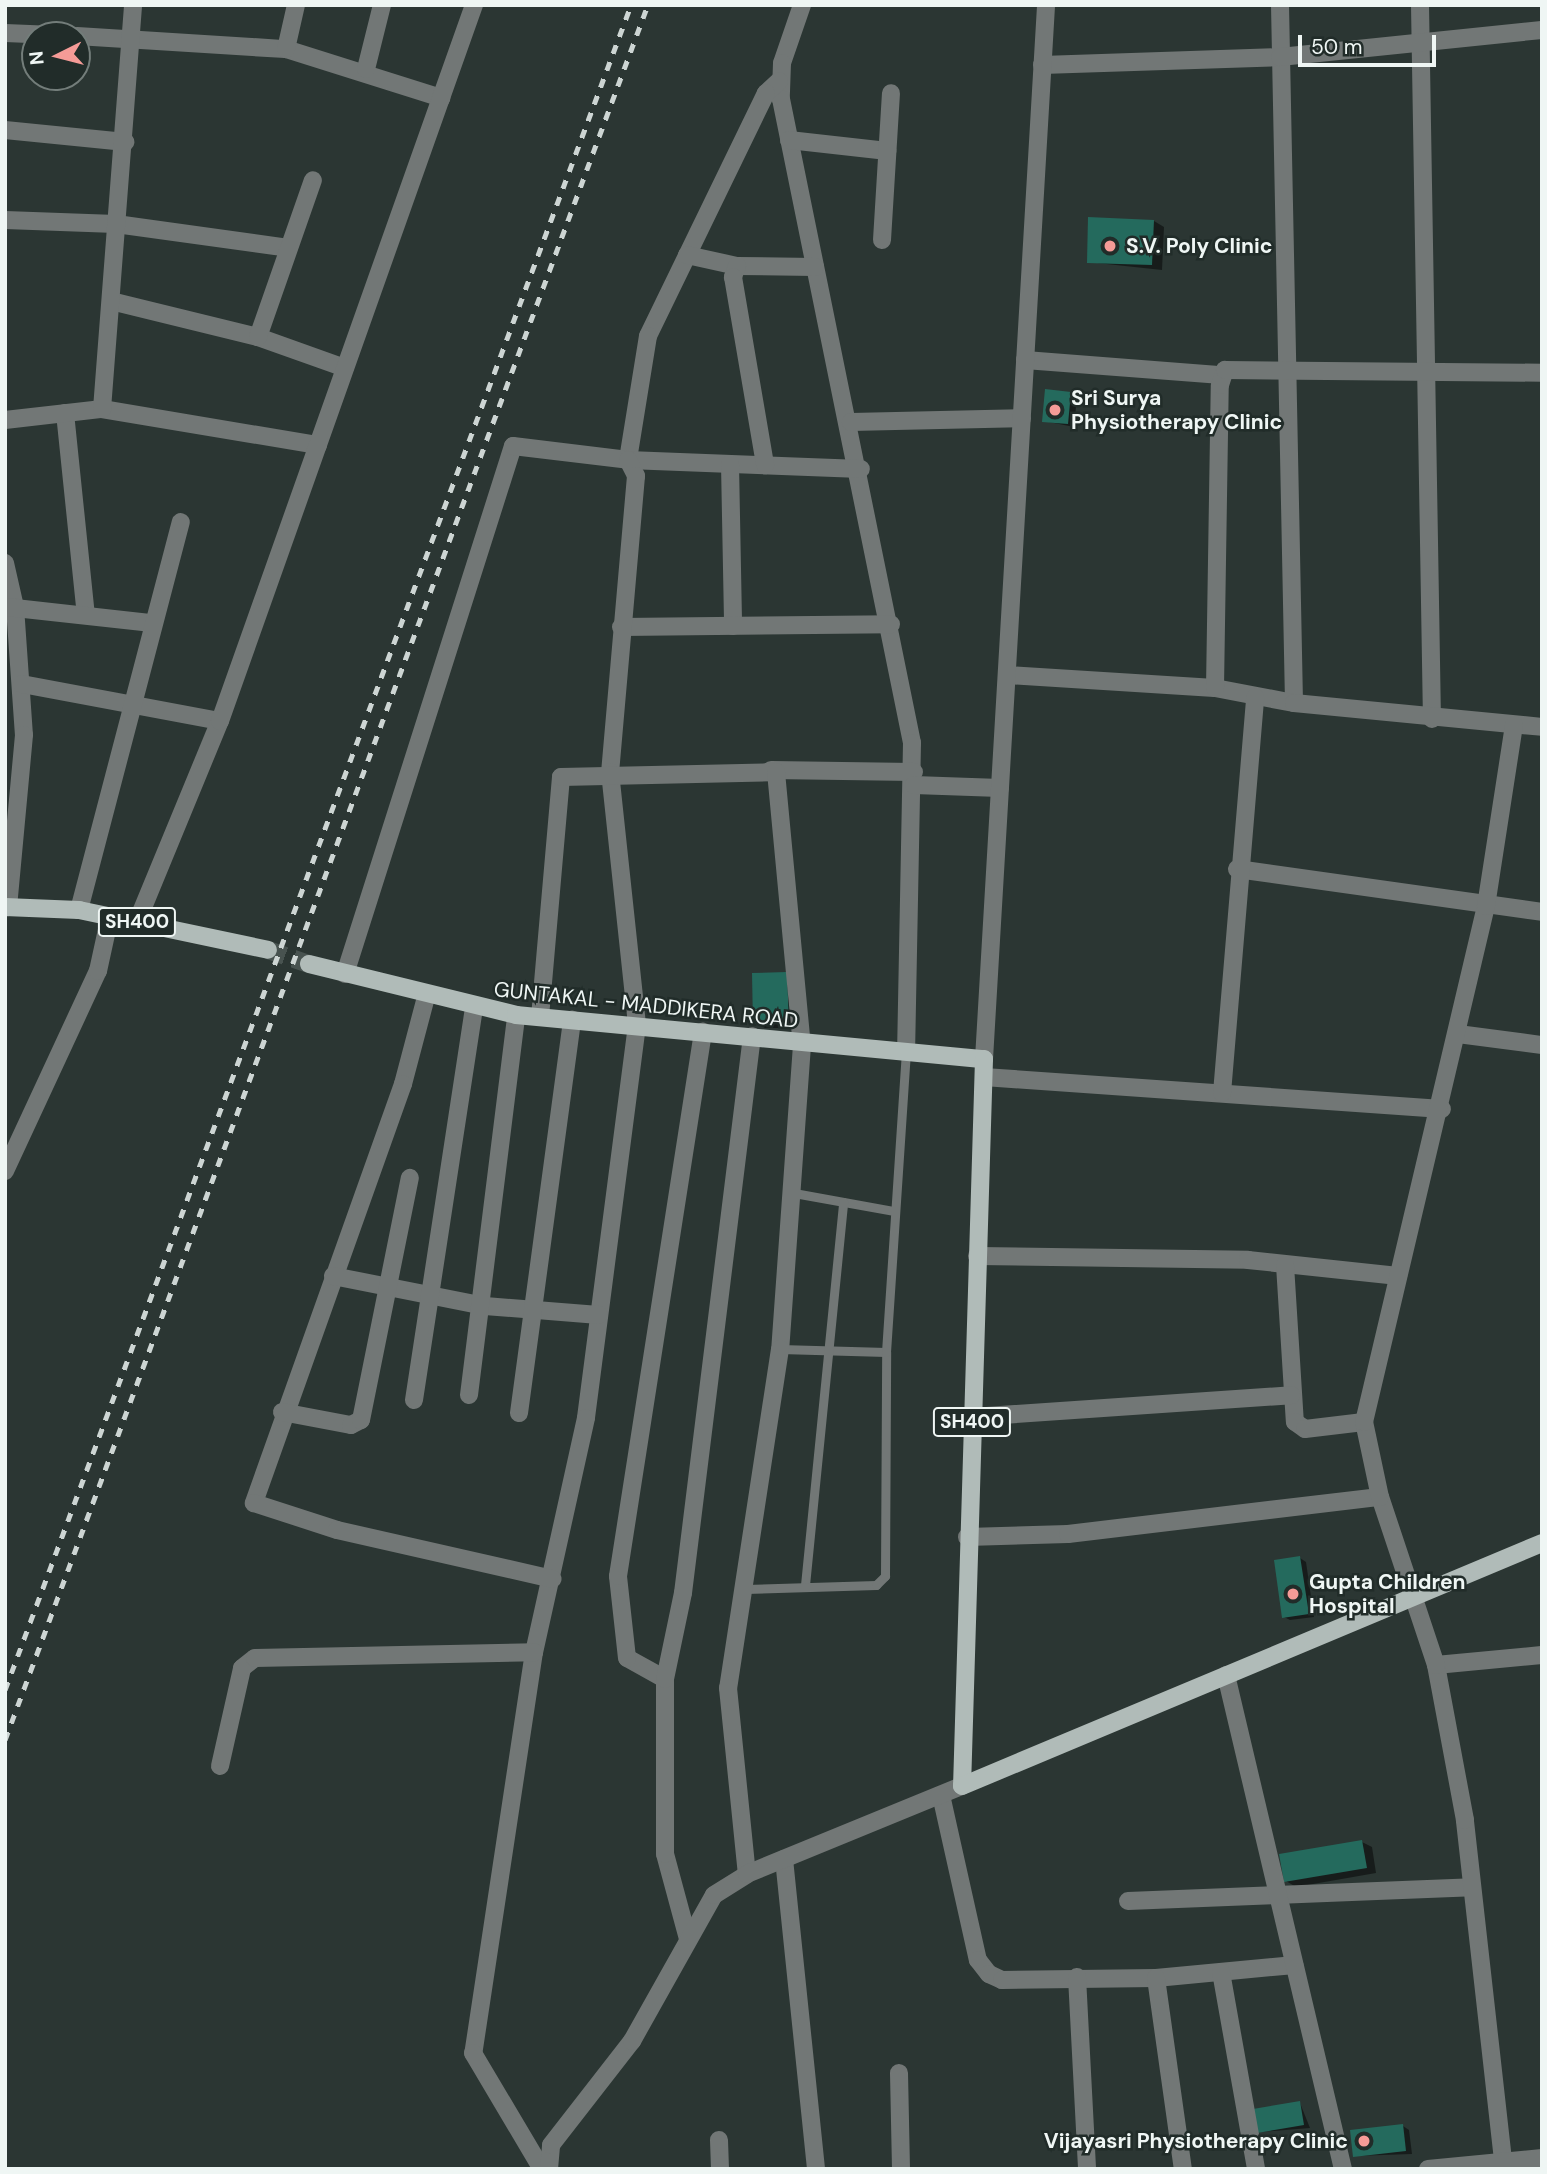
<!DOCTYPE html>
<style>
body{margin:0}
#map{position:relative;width:1547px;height:2174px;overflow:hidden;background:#2b3633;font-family:"DM Sans",sans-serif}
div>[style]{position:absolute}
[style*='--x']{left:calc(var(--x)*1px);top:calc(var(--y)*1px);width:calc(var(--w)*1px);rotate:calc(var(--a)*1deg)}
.shadow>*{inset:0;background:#0007}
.building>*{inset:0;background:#246a5d}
.primary-tunnel>*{height:18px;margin-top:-9px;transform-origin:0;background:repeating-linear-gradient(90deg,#485350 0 18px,transparent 0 27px)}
.service>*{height:9px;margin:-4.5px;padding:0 4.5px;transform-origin:4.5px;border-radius:4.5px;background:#727776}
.minor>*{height:18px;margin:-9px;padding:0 9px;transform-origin:9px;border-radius:9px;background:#727776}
.tertiary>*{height:18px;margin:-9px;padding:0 9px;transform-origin:9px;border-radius:9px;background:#727776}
.primary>*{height:18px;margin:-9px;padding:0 9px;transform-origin:9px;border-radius:9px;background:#b0bbb8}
.rail>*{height:5px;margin-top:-2.5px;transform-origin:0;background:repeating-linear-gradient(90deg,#cdd5d3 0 9px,transparent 0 18px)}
.dots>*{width:19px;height:19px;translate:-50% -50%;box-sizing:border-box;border:4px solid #212c29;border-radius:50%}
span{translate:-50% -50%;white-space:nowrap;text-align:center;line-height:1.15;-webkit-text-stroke:5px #212c29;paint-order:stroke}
.shield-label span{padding:2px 5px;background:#212c29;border:2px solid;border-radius:5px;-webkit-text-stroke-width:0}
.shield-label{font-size:19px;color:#eff6f4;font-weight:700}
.poi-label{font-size:21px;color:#eff6f4;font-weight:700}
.left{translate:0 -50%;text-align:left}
.right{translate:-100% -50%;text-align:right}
.street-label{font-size:21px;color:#eff6f4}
.frame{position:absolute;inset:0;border:7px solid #eff6f4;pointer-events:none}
.north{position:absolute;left:21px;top:21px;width:70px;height:70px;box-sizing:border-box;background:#212c29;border:2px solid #737d7a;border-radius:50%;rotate:264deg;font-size:19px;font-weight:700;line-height:28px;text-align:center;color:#eff6f4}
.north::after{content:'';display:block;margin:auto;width:24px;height:32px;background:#f59b97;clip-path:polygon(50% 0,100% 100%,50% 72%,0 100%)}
.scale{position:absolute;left:1298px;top:35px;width:138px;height:32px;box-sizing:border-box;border:4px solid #eff6f4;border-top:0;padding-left:9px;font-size:21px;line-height:24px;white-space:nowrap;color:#eff6f4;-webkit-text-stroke:5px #212c29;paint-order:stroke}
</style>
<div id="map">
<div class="shadow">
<i style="clip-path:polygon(1154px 221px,1164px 227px,1162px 270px,1088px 262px)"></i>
<i style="clip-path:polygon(1071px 394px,1077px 397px,1074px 427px,1044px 421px)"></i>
<i style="clip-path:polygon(787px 974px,798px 1028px,765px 1028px,755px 1023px)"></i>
<i style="clip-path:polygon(1300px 1558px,1306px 1562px,1314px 1617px,1290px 1620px,1284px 1617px)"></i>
<i style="clip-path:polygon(1362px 1842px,1372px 1847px,1376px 1873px,1296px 1887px,1286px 1881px)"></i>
<i style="clip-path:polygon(1300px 2103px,1310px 2128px,1259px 2132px)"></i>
<i style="clip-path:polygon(1403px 2126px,1409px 2130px,1412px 2154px,1354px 2156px)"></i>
</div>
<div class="building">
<i style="clip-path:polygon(1088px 217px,1154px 220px,1152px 265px,1087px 263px)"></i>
<i style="clip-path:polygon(1045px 389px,1071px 392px,1068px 424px,1042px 422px)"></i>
<i style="clip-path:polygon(787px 972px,789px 1023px,753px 1024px,752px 973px)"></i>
<i style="clip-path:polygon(1300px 1556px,1309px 1614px,1282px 1618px,1274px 1560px)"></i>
<i style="clip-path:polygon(1362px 1840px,1367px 1868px,1284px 1882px,1279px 1854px)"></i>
<i style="clip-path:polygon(1300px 2101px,1304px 2125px,1257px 2133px,1253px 2109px)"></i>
<i style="clip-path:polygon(1403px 2124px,1406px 2151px,1353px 2157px,1350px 2130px)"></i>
</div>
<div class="primary-tunnel">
<i style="--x:268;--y:950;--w:43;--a:18.9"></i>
</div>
<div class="service">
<i style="--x:794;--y:1193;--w:102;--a:10.2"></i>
<i style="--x:780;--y:1349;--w:106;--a:1.6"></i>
<i style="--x:805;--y:1585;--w:385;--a:-84.3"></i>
<i style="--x:745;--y:1589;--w:131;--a:-1.7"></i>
<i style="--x:876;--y:1585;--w:13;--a:-45"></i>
<i style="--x:885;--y:1576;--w:224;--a:-89.7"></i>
<i style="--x:886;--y:1352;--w:302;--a:-86.2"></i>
</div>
<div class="minor">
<i style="--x:802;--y:5;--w:61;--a:109"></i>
<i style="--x:782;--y:63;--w:36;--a:92"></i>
<i style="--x:781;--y:99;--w:657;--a:78.5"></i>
<i style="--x:912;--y:743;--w:308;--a:91.1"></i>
<i style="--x:1280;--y:5;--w:698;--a:88.85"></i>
<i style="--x:1420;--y:5;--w:714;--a:89.04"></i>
<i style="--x:5;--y:33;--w:49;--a:2.3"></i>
<i style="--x:77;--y:36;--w:209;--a:3.6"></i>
<i style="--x:286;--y:49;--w:163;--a:17.5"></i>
<i style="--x:286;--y:49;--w:45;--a:-77.2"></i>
<i style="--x:1042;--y:65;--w:238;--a:-1.9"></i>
<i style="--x:1280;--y:57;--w:263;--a:-5.9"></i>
<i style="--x:366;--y:69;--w:66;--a:-76"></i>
<i style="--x:779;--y:81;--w:18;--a:137"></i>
<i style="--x:766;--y:93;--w:270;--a:115.9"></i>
<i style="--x:648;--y:336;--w:126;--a:99.2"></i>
<i style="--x:628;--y:460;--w:233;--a:2.2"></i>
<i style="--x:5;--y:130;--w:121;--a:5.7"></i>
<i style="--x:789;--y:140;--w:99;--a:6.4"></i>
<i style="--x:5;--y:220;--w:111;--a:2.1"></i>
<i style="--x:116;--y:224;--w:174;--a:7.9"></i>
<i style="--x:882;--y:240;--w:147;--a:-86.5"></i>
<i style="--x:687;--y:255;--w:51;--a:12.4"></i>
<i style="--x:737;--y:266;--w:78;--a:0.7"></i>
<i style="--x:737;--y:266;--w:12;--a:110"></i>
<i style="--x:733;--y:277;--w:191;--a:80.3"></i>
<i style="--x:115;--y:302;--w:147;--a:13.8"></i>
<i style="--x:258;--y:337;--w:92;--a:19.6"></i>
<i style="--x:258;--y:337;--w:166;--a:-70.7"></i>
<i style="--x:1025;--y:360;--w:197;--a:4.4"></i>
<i style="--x:102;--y:409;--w:219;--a:9.5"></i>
<i style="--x:65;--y:413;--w:203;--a:84.1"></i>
<i style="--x:5;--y:420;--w:98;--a:-6.5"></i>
<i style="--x:102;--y:409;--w:405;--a:-85.6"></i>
<i style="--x:851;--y:422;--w:171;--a:-1.3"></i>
<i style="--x:730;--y:464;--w:162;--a:88.9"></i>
<i style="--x:5;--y:563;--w:45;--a:77.2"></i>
<i style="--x:15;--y:607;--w:128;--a:86"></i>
<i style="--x:24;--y:735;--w:173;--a:95.3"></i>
<i style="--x:6;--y:607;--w:147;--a:6.3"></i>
<i style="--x:621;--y:627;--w:270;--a:-0.6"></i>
<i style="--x:1007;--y:675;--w:208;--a:3.6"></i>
<i style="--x:1215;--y:688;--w:80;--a:10.8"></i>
<i style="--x:1294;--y:703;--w:249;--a:5.5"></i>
<i style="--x:22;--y:684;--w:201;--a:10.6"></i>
<i style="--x:1215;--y:688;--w:303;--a:-89.1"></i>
<i style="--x:1220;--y:385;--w:16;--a:-72"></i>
<i style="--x:1225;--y:370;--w:317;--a:0.5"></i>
<i style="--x:771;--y:770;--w:143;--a:0.8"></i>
<i style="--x:914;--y:785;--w:86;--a:2"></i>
<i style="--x:1237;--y:869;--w:308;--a:8"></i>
<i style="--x:79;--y:910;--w:401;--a:-75.3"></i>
<i style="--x:137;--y:922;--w:217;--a:-67.6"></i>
<i style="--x:220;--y:721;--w:760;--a:-70.47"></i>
<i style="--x:345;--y:974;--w:554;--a:-72.35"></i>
<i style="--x:513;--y:446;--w:116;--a:6.9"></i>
<i style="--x:628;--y:460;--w:18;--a:63"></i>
<i style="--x:636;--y:476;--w:297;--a:95"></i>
<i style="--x:610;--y:772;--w:254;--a:83.9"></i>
<i style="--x:637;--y:1025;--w:396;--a:97.4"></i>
<i style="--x:586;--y:1418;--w:240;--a:102.5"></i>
<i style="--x:534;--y:1652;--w:406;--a:98.6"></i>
<i style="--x:473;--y:2053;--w:135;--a:59.3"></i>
<i style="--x:426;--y:997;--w:90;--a:104.8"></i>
<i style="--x:403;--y:1084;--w:445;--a:109.6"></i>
<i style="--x:254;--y:1503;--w:87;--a:18"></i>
<i style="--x:337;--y:1530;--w:221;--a:12.8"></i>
<i style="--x:540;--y:1017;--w:241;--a:-85"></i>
<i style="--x:561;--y:777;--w:215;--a:-1.3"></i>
<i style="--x:776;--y:772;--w:274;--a:84.6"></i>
<i style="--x:802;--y:1045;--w:305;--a:94.1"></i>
<i style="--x:780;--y:1349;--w:343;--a:98.7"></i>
<i style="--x:728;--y:1688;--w:187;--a:84.2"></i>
<i style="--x:1458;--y:1034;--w:85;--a:7.5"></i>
<i style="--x:984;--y:1077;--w:459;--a:4"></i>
<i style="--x:1222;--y:1093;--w:397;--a:-85.2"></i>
<i style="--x:5;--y:1171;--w:221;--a:-65.1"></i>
<i style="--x:98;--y:971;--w:56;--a:-77.7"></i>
<i style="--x:977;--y:1256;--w:271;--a:0.8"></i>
<i style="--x:1248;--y:1260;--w:151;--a:6.1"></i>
<i style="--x:1285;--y:1265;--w:157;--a:86.4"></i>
<i style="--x:1295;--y:1422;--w:12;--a:35"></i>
<i style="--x:1305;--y:1429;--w:59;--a:-6.8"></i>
<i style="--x:333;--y:1276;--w:155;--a:11.2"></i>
<i style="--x:485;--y:1306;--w:114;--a:4.5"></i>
<i style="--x:469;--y:1395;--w:383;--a:-82.9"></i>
<i style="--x:414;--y:1400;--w:397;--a:-81.3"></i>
<i style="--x:282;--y:1412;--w:70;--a:10.7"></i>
<i style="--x:351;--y:1425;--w:11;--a:-27"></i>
<i style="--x:361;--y:1420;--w:247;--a:-78.6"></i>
<i style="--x:519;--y:1413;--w:397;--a:-82.3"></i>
<i style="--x:972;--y:1417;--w:320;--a:-3.9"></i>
<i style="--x:967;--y:1537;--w:101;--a:-1.7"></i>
<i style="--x:1068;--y:1534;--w:314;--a:-6.8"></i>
<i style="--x:1436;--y:1665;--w:106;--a:-5.4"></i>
<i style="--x:665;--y:1679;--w:43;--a:-151.1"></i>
<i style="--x:627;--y:1658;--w:82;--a:-96.3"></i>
<i style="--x:618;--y:1576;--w:551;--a:-81.12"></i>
<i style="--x:220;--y:1766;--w:100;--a:-77.3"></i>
<i style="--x:242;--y:1668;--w:16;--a:-38"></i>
<i style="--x:255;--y:1658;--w:279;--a:-1.2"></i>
<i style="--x:941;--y:1795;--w:169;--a:77.4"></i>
<i style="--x:978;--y:1960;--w:18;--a:52"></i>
<i style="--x:989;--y:1974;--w:14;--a:25"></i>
<i style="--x:1002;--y:1980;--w:154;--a:-0.7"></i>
<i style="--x:1156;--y:1978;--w:139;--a:-5.4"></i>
<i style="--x:784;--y:1859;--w:312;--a:84.1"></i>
<i style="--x:1128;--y:1901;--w:344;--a:-2.3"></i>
<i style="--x:688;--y:1939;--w:88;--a:-105.1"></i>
<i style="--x:665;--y:1854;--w:175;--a:-90"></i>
<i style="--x:665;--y:1679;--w:88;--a:-78.2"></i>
<i style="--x:683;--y:1593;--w:561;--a:-82.94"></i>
<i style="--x:1221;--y:1972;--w:200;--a:79.9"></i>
<i style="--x:1077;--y:1977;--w:192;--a:87"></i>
<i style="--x:1156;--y:1978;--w:193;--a:82"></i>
<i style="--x:899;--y:2073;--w:96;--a:88.8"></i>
<i style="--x:719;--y:2140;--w:29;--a:88"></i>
<i style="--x:1503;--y:2160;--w:342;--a:-96.4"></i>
<i style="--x:1465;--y:1820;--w:158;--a:-100.6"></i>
<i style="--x:1436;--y:1665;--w:177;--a:-108.4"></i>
<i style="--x:1380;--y:1497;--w:77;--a:-102"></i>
<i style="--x:1364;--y:1422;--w:530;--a:-76.7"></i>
<i style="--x:1486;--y:906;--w:183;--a:-81.2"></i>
<i style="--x:1428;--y:2169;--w:115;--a:-5.5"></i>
</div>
<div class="tertiary">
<i style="--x:984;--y:1059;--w:1056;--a:-86.63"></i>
<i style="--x:1226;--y:1675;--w:508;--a:76.68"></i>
<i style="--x:549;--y:2169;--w:24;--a:-85"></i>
<i style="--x:551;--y:2145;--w:132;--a:-52.1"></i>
<i style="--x:632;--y:2041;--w:167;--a:-60.7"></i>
<i style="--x:714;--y:1895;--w:39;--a:-32"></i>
<i style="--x:747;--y:1874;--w:232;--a:-22.3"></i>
</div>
<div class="primary">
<i style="--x:5;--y:907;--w:74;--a:2.3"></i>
<i style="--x:79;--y:910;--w:193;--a:11.9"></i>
<i style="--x:309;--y:964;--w:213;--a:13.8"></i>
<i style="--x:516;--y:1015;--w:470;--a:5.4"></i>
<i style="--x:984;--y:1059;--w:727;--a:91.73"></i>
<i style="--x:962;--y:1786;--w:629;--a:-22.73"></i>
</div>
<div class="rail">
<i style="--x:5;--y:1690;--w:1798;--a:-69.62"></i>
<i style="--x:5;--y:1740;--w:1850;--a:-69.67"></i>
</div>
<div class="dots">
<i style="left:1110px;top:246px;background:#f59b97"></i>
<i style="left:1055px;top:410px;background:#f59b97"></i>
<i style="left:1293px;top:1594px;background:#f59b97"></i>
<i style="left:1364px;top:2141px;background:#f59b97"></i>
</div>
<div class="shield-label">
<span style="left:137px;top:922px">SH400</span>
<span style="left:972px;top:1422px">SH400</span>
</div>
<div class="poi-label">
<span class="left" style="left:1126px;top:246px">S.V. Poly Clinic</span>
<span class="left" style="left:1071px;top:410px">Sri Surya<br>Physiotherapy Clinic</span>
<span class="left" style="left:1309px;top:1594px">Gupta Children<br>Hospital</span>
<span class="right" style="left:1348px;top:2141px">Vijayasri Physiotherapy Clinic</span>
</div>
<div class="street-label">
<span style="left:646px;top:1005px;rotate:6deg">GUNTAKAL - MADDIKERA ROAD</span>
</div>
<div class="frame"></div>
<div class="north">N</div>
<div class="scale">50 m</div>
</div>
